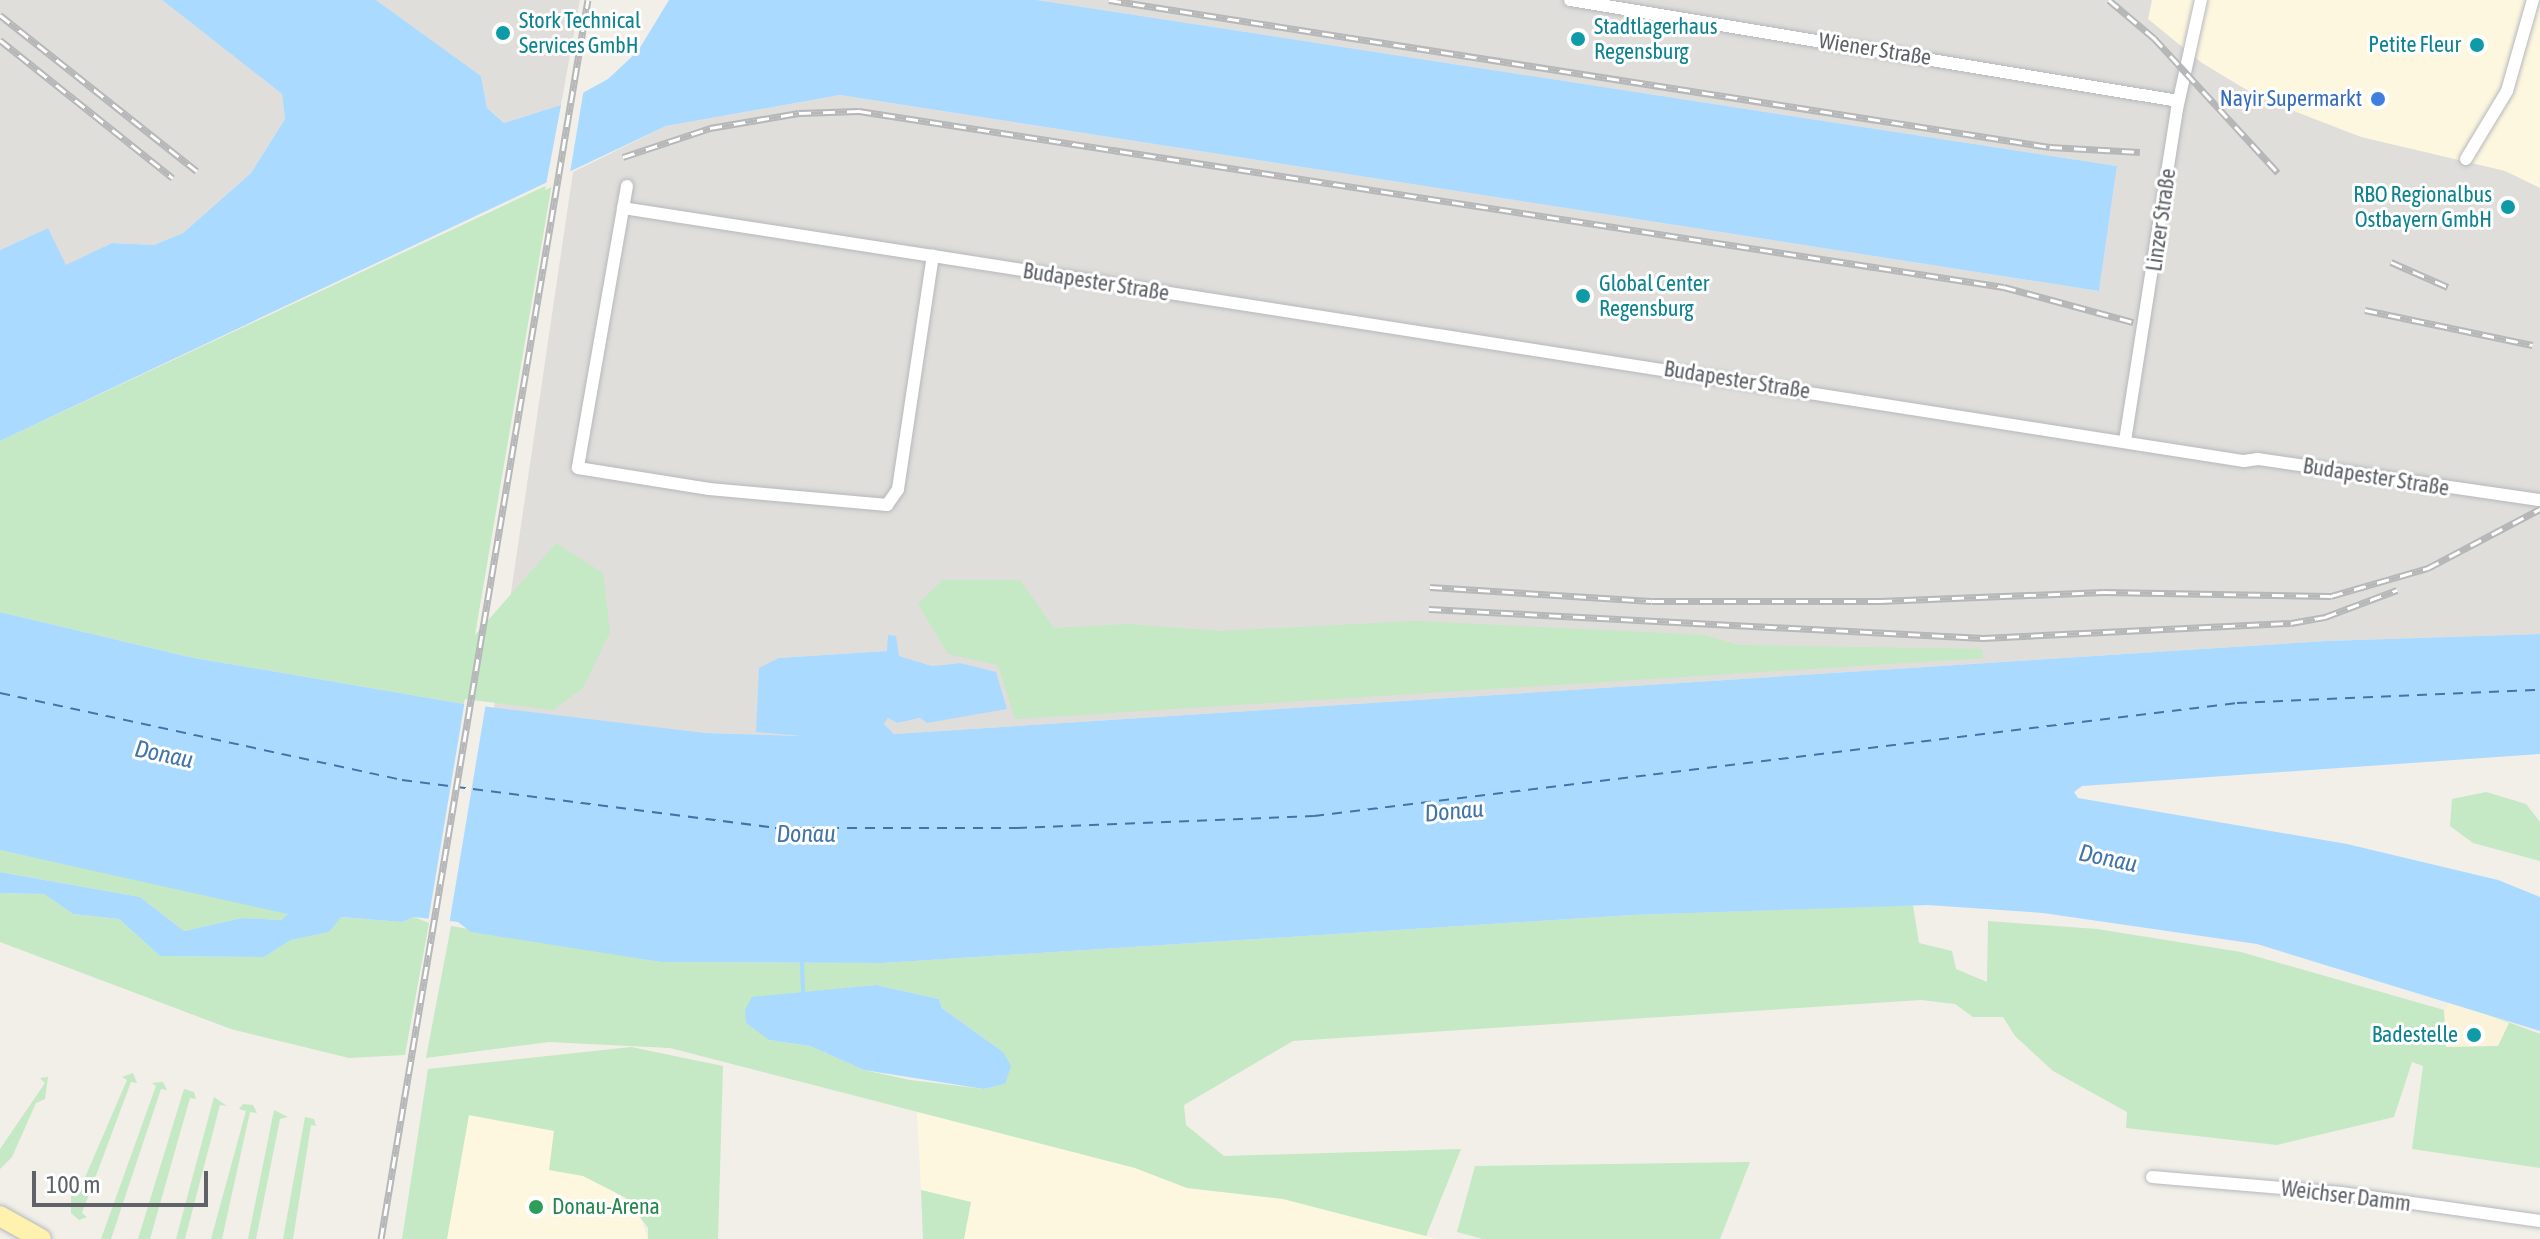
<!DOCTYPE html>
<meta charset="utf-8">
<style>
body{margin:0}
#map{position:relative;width:2540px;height:1239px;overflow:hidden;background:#f1efe8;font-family:"Asap Condensed",sans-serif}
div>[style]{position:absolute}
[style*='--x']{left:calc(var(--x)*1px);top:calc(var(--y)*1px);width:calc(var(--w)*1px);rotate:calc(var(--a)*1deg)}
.commercial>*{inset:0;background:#fef7e0}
.industrial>*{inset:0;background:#e0deda}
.green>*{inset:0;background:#c5e8c5}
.sand>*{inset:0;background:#fbf3d9}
.water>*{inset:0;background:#aadaff}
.pier>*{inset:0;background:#f1efe8}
.stream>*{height:4px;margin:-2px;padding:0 2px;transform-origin:2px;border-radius:2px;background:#aadaff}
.ferry>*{height:2px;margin-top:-1px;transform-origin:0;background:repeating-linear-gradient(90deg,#4174aa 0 10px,transparent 0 18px)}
.roads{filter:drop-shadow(0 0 2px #b5b8bc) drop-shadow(0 0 2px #b5b8bc)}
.street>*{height:12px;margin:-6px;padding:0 6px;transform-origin:6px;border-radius:6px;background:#fff}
.primary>*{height:20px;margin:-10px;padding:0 10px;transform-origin:10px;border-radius:10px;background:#fff2af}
.rail>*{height:7px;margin-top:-3.5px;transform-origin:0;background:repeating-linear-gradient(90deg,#fff 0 12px,#b6b7b8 0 24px);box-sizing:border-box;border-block:2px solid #b6b7b8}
.dots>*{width:22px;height:22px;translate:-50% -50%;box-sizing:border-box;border:4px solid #fff;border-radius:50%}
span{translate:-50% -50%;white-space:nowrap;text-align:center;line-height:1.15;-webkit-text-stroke:6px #fff;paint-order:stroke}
.culture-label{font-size:22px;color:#0d838f}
.left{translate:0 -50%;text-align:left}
.right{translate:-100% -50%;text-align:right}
.street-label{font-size:22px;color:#5f6368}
.shop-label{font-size:22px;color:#366cbe}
.leisure-label{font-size:22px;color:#27864d}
.water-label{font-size:24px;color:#4174aa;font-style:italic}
.scale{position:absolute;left:32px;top:1171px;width:176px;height:36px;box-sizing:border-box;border:4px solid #5f6368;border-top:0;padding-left:10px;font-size:24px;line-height:28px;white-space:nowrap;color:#5f6368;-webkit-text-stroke:6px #fff;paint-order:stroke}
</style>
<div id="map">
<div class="commercial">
<i style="clip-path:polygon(2152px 0,2540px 0,2540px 188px,2505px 171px,2361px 137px,2260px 98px,2202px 63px,2148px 19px)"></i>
<i style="clip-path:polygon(917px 1112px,1135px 1168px,1187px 1188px,1283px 1199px,1437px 1239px,964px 1239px,971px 1202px,921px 1190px)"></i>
<i style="clip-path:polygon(468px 1115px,555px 1131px,583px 1176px,612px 1190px,638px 1211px,648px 1239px,447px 1239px)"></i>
</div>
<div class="industrial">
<i style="clip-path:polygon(0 0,162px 0,282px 94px,285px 119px,251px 173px,183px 233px,154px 245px,112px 243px,66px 266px,48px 228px,0 250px)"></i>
<i style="clip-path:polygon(376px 0,580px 0,561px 105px,504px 123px,487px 108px,481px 76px)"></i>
<i style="clip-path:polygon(1037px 0,2152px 0,2148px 19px,2202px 63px,2260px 98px,2361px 137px,2505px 171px,2540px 188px,2540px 634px,2326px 641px,894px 734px,884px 724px,888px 718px,897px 723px,920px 718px,996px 673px,960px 663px,932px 666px,898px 656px,888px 635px,888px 651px,779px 658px,805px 736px,706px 733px,494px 708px,573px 172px,666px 126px,840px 95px,2099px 291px,2117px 166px)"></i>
</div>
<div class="green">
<i style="clip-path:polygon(552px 183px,475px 635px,556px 543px,603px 573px,610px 632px,583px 688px,553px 710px,465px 699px,464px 704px,189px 657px,0 612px,0 441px)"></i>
<i style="clip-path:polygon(943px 580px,1020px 580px,1054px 628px,1127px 624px,1220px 631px,1416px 621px,1705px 635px,1738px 645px,1982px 649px,1983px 658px,1015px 719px,998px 665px,948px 654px,918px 604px)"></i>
<i style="clip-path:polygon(2486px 792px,2526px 804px,2540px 822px,2540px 861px,2473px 843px,2450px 826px,2452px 799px)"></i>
<i style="clip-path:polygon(0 850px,286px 911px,288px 914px,281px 920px,242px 918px,184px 931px,140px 897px,0 872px)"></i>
<i style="clip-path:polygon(0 893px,44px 894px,73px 914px,119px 919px,160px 956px,264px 957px,291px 940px,329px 932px,340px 917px,402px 922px,414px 917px,429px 923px,405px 1055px,349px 1058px,231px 1029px,0 942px)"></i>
<i style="clip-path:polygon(evenodd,1913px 905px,1919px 943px,1952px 951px,1956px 969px,1987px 982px,1988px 921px,2097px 929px,2241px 952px,2444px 1010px,2449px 1000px,2540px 1034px,2540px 1168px,2412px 1149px,2423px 1066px,2412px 1062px,2394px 1117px,2277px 1145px,2126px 1128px,2127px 1112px,2053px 1071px,2015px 1036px,2003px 1017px,1973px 1017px,1955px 1004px,1921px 1000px,1293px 1041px,1184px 1105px,1186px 1125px,1224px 1156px,1461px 1149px,1426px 1236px,1283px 1199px,1187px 1188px,1135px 1168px,670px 1048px,549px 1042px,426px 1058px,451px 926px,661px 962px,883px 963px,1633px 915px,1913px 905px,876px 985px,939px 999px,942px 1008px,1003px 1052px,1005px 1084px,984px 1089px,910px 1080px,864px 1070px,810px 1046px,769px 1040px,752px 998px,876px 985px)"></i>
<i style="clip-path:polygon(631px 1047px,723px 1066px,718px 1239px,648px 1239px,648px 1228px,626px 1198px,583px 1176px,549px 1170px,554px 1131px,469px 1115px,447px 1239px,402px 1239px,428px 1069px)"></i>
<i style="clip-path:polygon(133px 1073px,137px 1083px,131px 1082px,82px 1213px,87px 1217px,79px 1220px,71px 1213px,71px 1196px,77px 1196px,127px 1080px,122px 1077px)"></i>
<i style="clip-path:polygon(48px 1077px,45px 1099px,36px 1103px,12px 1157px,0 1169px,0 1149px,45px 1083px,40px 1078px)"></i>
<i style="clip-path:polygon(163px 1082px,167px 1090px,161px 1089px,111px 1239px,101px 1239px,156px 1086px,152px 1083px)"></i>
<i style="clip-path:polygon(184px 1089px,194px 1092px,196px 1099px,190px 1098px,150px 1239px,138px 1239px)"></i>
<i style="clip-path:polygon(214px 1097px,227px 1106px,220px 1105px,185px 1239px,176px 1239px)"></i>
<i style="clip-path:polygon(243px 1104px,253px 1105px,257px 1113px,250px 1112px,222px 1239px,211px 1239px,246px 1111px,239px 1109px)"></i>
<i style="clip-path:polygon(274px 1110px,288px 1117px,280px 1119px,256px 1239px,248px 1239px)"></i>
<i style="clip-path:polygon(305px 1117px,314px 1119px,316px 1126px,311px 1125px,293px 1239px,283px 1239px)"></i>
<i style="clip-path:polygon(1750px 1162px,1720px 1239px,1483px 1239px,1457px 1232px,1475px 1166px)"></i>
<i style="clip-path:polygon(921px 1190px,971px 1202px,964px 1239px,923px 1239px)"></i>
</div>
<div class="sand">
<i style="clip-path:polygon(2449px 1000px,2509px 1023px,2498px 1046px,2446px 1047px,2444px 1010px)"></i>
</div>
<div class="water">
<i style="clip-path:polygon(162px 0,376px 0,481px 76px,487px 108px,504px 123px,561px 105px,608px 79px,638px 51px,669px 0,1037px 0,2117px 166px,2099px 291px,840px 95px,666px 126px,0 441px,0 250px,48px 228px,66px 265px,112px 243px,154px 245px,183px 233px,251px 173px,285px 119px,282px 94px)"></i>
<i style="clip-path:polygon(0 612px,189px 657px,464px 704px,706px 733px,804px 736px,756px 732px,759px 668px,779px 658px,887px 651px,888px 635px,896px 636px,899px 656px,932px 666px,960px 663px,996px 672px,1007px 709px,927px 723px,920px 718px,897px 723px,888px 718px,884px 724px,894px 734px,2326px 641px,2540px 634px,2540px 754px,2082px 786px,2074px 792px,2078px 798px,2347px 844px,2498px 880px,2540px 897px,2540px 1031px,2257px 944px,2043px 913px,1928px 905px,1633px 915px,883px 963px,661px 962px,471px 932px,458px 922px,414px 917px,402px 922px,341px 917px,329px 932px,291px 940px,264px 957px,160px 956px,119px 919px,73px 914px,44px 894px,0 893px,0 872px,140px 897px,184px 931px,242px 918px,281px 920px,288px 914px,0 850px)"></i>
<i style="clip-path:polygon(876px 985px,939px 999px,942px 1008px,1003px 1052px,1011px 1066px,1005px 1084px,984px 1089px,864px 1070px,810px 1046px,769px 1040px,746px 1023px,745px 1010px,752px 997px)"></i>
</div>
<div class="pier">
<i style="clip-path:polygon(584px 88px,569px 179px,545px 190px,562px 100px)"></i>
<i style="clip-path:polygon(465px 700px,486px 703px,449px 925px,428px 922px)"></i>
</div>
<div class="stream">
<i style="--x:802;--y:962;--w:29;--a:88"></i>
</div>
<div class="ferry">
<i style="--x:0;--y:693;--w:411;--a:12.2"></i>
<i style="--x:402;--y:780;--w:376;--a:7.3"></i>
<i style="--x:775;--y:828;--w:242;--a:0"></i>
<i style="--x:1017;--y:828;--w:297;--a:-2.3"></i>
<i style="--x:1314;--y:816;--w:930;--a:-6.98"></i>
<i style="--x:2237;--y:703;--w:303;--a:-2.5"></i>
</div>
<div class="roads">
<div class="street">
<i style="--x:1570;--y:0;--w:616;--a:9.43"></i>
<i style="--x:2466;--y:159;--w:79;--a:-58.9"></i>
<i style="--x:2507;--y:91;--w:95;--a:-74.1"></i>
<i style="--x:627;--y:186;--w:286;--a:99.9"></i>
<i style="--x:578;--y:468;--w:133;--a:9.1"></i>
<i style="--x:709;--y:489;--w:179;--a:5.1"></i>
<i style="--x:887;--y:505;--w:19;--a:-55"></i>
<i style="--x:898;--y:489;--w:236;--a:-81.5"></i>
<i style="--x:933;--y:256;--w:1327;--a:8.89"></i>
<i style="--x:2244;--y:461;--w:14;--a:-8"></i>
<i style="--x:2258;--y:459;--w:285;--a:8.3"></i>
<i style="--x:623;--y:208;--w:314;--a:8.8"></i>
<i style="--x:2125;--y:441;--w:336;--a:-81.1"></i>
<i style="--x:2177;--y:109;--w:112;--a:-77.6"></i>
<i style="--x:2152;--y:1177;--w:190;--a:4.8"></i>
<i style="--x:2341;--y:1193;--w:201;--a:8"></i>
</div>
<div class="primary">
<i style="--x:0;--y:1216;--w:47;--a:29.3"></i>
</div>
</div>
<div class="rail">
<i style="--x:1109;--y:0;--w:952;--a:8.88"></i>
<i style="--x:2050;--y:147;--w:90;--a:3.2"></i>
<i style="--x:2109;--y:0;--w:59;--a:40.2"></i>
<i style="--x:2154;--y:38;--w:183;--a:47.4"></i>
<i style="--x:0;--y:15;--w:251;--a:38.4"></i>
<i style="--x:0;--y:40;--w:221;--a:38.6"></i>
<i style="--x:623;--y:157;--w:92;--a:-18.4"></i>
<i style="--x:710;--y:128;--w:90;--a:-9.6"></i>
<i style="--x:799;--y:113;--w:60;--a:-1.9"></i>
<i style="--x:859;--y:111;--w:1158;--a:8.74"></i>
<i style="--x:2004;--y:287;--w:134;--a:15.2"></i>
<i style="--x:2391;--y:262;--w:62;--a:23.7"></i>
<i style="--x:2365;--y:310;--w:171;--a:11.8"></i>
<i style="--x:1430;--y:587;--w:222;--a:3.6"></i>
<i style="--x:1652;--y:601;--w:228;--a:0"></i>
<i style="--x:1880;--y:601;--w:224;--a:-2.3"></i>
<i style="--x:2104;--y:592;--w:227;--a:1"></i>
<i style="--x:2331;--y:596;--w:101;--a:-16.1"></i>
<i style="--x:2428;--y:568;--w:127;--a:-27.8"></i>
<i style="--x:1429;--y:609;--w:555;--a:3"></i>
<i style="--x:1983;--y:638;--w:308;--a:-2.8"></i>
<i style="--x:2291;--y:623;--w:35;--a:-10"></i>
<i style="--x:2325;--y:617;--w:77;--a:-20.6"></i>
<i style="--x:381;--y:1239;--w:1256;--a:-80.52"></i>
</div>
<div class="dots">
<i style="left:503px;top:33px;background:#0f9aa8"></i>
<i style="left:1578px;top:39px;background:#0f9aa8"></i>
<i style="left:2477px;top:45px;background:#0f9aa8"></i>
<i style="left:2378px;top:99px;background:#3f7fe0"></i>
<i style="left:2508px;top:207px;background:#0f9aa8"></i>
<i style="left:1583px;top:296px;background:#0f9aa8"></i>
<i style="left:2474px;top:1035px;background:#0f9aa8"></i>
<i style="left:536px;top:1207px;background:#2e9e5b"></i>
</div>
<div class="culture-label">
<span class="left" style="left:519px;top:33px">Stork Technical<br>Services GmbH</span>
<span class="left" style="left:1594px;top:39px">Stadtlagerhaus<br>Regensburg</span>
<span class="right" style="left:2461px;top:45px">Petite Fleur</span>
<span class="right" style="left:2492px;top:207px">RBO Regionalbus<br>Ostbayern GmbH</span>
<span class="left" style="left:1599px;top:296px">Global Center<br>Regensburg</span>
<span class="right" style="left:2458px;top:1035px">Badestelle</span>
</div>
<div class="street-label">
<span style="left:1875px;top:49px;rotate:9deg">Wiener Straße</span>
<span style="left:2161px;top:220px;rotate:-82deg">Linzer Straße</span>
<span style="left:1096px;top:282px;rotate:9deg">Budapester Straße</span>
<span style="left:1737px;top:380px;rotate:9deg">Budapester Straße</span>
<span style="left:2376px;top:477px;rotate:9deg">Budapester Straße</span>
<span style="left:2346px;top:1196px;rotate:7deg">Weichser Damm</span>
</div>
<div class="shop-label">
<span class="right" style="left:2362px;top:99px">Nayir Supermarkt</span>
</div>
<div class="leisure-label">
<span class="left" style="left:552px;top:1207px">Donau-Arena</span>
</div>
<div class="water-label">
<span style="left:164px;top:754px;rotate:12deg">Donau</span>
<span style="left:1454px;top:811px;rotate:-5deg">Donau</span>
<span style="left:806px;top:834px">Donau</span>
<span style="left:2108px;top:858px;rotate:12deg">Donau</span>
</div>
<div class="scale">100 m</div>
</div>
